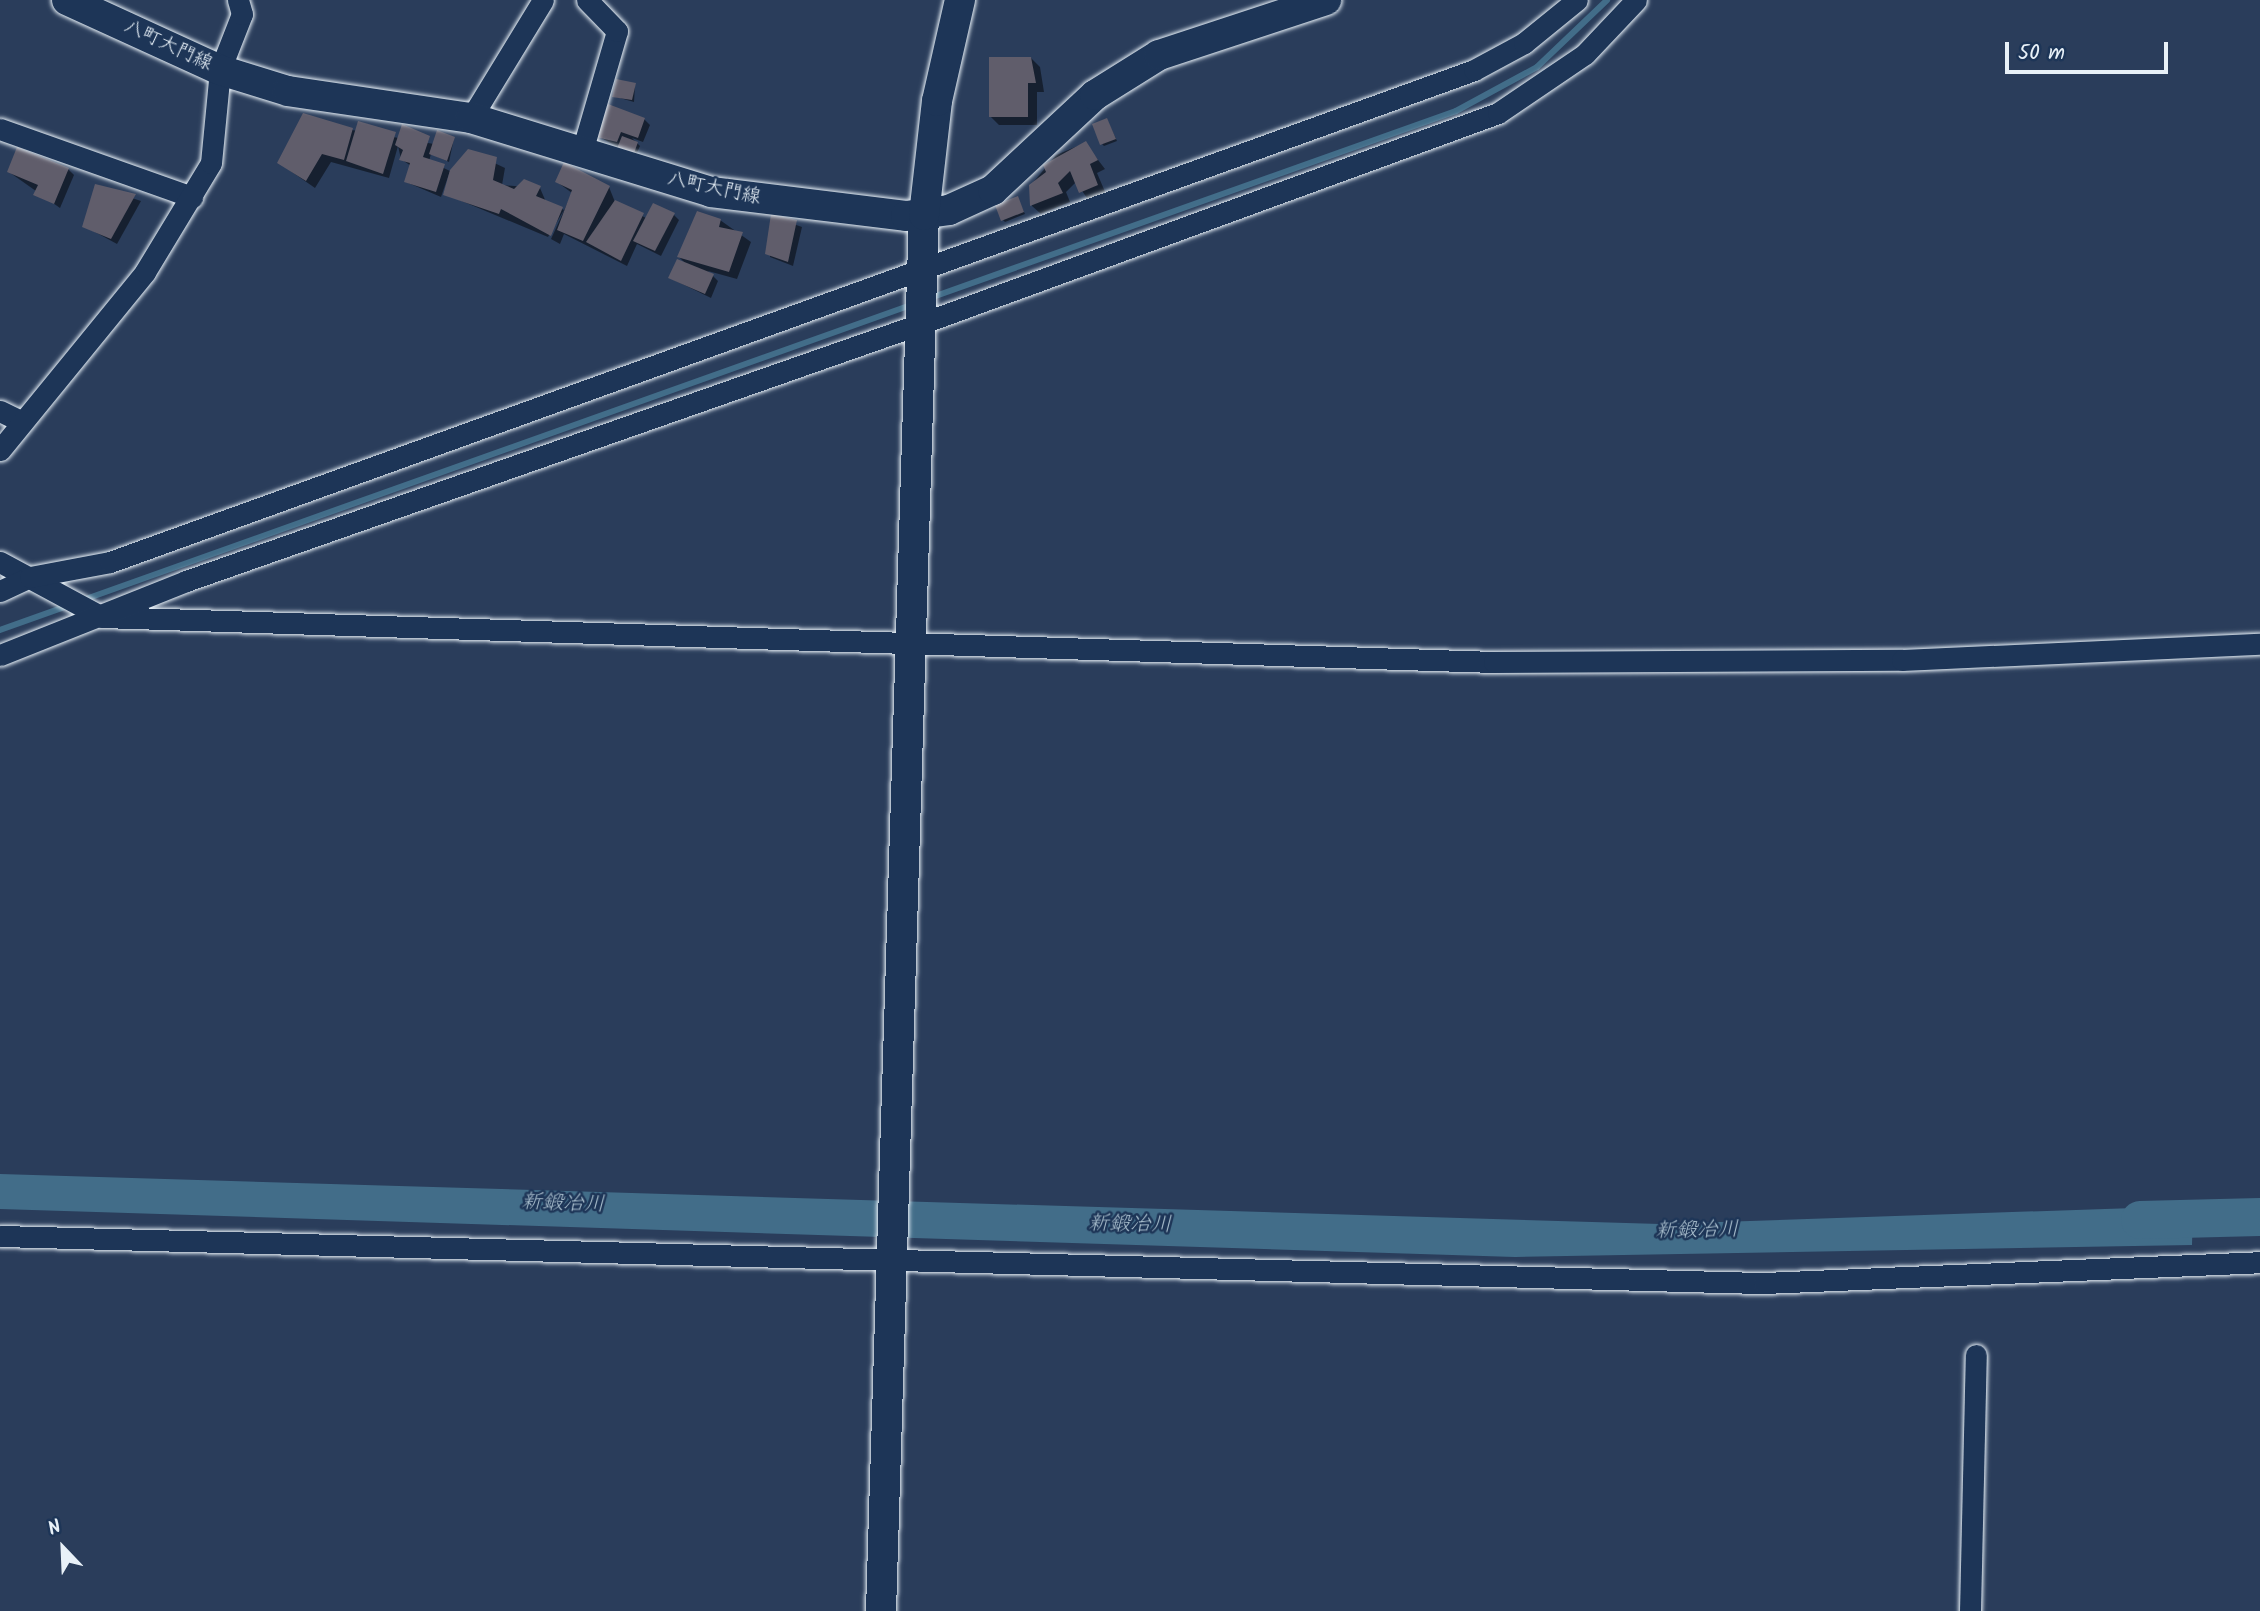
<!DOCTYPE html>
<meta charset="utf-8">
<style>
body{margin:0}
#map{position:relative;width:2260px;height:1611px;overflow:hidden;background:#2a3d5b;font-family:Kalam,"Klee One",sans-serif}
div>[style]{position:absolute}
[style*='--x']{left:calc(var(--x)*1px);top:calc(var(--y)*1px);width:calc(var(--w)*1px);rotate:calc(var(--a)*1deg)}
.water>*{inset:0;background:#426d89}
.shadow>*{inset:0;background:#0007}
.stream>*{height:6px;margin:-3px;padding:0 3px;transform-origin:3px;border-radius:3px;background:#426d89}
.river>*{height:38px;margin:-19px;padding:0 19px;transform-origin:19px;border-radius:19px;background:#426d89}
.building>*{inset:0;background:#605d6b}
.roads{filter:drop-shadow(0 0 2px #e8f1f8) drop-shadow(0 0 2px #e8f1f8)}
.street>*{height:21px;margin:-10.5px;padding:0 10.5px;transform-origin:10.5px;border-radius:10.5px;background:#1d3557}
.secondary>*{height:30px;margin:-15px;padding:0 15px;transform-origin:15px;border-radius:15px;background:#1d3557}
span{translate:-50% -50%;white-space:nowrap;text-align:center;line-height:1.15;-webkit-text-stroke:5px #1d3557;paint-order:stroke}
.street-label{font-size:19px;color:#e8f1f8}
.water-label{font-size:21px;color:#aec3d1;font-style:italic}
.north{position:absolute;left:28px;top:1513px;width:70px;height:70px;-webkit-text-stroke:5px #1d3557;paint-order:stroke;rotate:337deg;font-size:19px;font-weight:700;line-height:28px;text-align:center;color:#e8f1f8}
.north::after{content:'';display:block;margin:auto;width:24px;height:32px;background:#e8f1f8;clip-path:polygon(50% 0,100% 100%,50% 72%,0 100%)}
.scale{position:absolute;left:2005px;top:42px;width:163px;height:32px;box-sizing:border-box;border:4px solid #e8f1f8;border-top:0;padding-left:9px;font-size:21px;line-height:24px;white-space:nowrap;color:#e8f1f8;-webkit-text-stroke:5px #1d3557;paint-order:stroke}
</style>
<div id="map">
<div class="water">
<i style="clip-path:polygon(0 1174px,1660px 1224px,2193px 1206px,2192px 1245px,1515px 1257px,0 1209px)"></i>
</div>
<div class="shadow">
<i style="clip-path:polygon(1031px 58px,1040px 67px,1044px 92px,1037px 92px,1037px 125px,999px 125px,990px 116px)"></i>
<i style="clip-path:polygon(635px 85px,634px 102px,613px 96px)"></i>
<i style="clip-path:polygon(644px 119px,650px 125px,643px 142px,632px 138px,640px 146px,635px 157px,598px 136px)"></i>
<i style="clip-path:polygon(1107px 120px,1117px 141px,1104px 146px,1102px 144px)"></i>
<i style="clip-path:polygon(352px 130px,434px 144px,454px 138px,449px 162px,431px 154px,429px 161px,450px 171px,441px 197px,406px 182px,411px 166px,401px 159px,398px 146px,389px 178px,331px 162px,315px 188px,279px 163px)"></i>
<i style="clip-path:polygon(1085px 143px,1105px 169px,1097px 173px,1106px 194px,1089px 201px,1076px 182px,1066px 192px,1070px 202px,1041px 214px,1032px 206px,1031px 185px,1056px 155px)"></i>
<i style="clip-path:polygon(469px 151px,505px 168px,502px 185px,540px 188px,546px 202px,564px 210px,548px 237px,445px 194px)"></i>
<i style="clip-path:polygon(68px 169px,74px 175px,60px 208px,9px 172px)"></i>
<i style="clip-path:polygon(557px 182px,609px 187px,615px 202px,646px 218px,674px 215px,679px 220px,661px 256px,637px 244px,627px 266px,564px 234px,560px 244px,551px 239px,572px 193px)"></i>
<i style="clip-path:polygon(96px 186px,141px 201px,117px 244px,84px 226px)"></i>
<i style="clip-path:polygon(1017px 198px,1025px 214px,1005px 222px,1003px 220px)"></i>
<i style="clip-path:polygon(773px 217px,802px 227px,793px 266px,770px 257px)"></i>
<i style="clip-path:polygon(720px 220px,751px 242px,737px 279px,708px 271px,718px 281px,711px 298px,670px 278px,687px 265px,679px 257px)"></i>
</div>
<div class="stream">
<i style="--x:930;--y:298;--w:558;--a:-19.57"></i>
<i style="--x:1456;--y:111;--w:92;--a:-28.5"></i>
<i style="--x:1537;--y:67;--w:97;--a:-43.7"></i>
<i style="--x:83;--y:600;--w:882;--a:-19.61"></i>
<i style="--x:0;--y:630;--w:74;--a:-19.7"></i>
</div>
<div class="river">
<i style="--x:2140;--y:1220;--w:120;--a:-1.4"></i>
</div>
<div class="building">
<i style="clip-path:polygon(989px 57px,1031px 57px,1036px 83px,1028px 83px,1028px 117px,989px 117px)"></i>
<i style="clip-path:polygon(616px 79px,636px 83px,632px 100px,612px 97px)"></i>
<i style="clip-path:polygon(608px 104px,645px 118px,638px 138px,621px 132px,617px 142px,596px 137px)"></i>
<i style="clip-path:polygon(303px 113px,353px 128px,344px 160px,322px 154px,306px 181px,277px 163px)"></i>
<i style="clip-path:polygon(1107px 118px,1116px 139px,1100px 145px,1092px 124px)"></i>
<i style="clip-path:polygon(358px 121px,396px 132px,383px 174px,346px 161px)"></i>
<i style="clip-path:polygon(402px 124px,430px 136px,423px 157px,445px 164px,436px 192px,404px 182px,410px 163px,399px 160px,403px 150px,395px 145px)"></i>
<i style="clip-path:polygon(437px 130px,455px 137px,447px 161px,429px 154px)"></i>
<i style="clip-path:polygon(622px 136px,638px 142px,633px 156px,616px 151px)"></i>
<i style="clip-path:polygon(1086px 141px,1098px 160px,1090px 164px,1098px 185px,1079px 193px,1070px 171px,1058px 183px,1063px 193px,1030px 206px,1029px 185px,1046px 172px,1043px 165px)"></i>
<i style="clip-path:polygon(17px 147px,69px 168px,54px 204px,33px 195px,38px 185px,7px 172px)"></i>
<i style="clip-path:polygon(468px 149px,497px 157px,493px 180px,514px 189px,524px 179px,541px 186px,536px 196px,563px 207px,551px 236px,501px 209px,499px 214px,443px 195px,450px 170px)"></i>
<i style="clip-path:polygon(564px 162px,610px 186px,583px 241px,557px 230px,572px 190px,555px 182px)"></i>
<i style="clip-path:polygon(95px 184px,136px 194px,111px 239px,82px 227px)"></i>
<i style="clip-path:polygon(1018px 196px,1024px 212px,1001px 221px,995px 205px)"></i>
<i style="clip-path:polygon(615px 200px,644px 213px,621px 261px,586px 242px)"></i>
<i style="clip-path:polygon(653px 203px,675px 213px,655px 251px,633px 241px)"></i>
<i style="clip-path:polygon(697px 211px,721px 219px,719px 227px,743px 232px,729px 272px,677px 257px)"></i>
<i style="clip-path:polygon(771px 214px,797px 220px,788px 262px,765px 254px)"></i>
<i style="clip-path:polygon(677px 259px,714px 274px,705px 294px,668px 278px)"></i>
</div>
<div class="roads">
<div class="street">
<i style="--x:471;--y:118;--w:138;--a:-58.6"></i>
<i style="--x:0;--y:129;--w:204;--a:19.5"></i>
<i style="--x:581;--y:155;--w:129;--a:-73.8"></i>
<i style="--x:617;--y:31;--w:43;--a:-134.1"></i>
<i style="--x:0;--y:411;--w:25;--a:26"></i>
<i style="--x:0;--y:450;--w:230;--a:-50.8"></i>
<i style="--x:145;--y:272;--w:127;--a:-58.8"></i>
<i style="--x:211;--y:163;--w:93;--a:-84.5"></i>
<i style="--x:220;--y:70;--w:60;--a:-68.6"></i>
<i style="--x:242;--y:14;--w:15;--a:-106"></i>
<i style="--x:0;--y:562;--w:116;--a:28.3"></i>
<i style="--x:102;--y:617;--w:1393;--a:1.85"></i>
<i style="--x:1494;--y:662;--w:408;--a:-0.3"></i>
<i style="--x:1902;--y:660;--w:358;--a:-2.6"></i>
<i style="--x:0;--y:591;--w:33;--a:-25"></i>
<i style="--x:30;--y:577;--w:81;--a:-10.6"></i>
<i style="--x:110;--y:562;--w:1450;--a:-19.83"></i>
<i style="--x:1474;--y:70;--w:57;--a:-28.4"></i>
<i style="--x:1524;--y:43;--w:68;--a:-39.1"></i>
<i style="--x:0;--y:655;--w:200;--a:-21.7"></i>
<i style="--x:186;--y:581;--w:778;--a:-19.3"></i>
<i style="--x:920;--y:324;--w:615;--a:-20.05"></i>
<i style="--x:1498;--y:113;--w:105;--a:-34.1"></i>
<i style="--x:1585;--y:54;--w:74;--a:-46.6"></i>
<i style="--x:0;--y:1236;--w:1765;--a:1.53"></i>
<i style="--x:1764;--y:1283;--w:496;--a:-2.4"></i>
<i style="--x:1970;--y:1611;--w:256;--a:-88.7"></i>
</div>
<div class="secondary">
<i style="--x:67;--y:0;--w:168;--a:24.6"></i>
<i style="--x:220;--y:70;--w:71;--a:17.2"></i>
<i style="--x:288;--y:91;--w:185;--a:8.4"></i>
<i style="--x:471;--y:118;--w:251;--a:17.1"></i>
<i style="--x:711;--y:192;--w:196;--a:7"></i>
<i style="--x:906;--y:216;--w:43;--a:-7.9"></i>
<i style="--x:949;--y:210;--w:48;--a:-24.4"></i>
<i style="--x:993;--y:190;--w:139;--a:-43"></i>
<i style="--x:1095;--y:95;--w:75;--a:-32"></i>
<i style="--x:1159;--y:55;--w:176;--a:-18.2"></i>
<i style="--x:881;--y:1611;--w:1397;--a:-88.24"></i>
<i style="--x:924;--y:215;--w:115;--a:-83.5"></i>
<i style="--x:937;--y:101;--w:104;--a:-77.2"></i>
</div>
</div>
<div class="street-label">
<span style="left:168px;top:46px;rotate:25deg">八町大門線</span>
<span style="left:714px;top:189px;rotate:12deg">八町大門線</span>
</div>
<div class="water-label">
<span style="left:563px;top:1204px;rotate:2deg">新鍛冶川</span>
<span style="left:1130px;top:1225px;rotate:1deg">新鍛冶川</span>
<span style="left:1697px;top:1231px;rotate:-1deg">新鍛冶川</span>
</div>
<div class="north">N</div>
<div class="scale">50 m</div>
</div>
